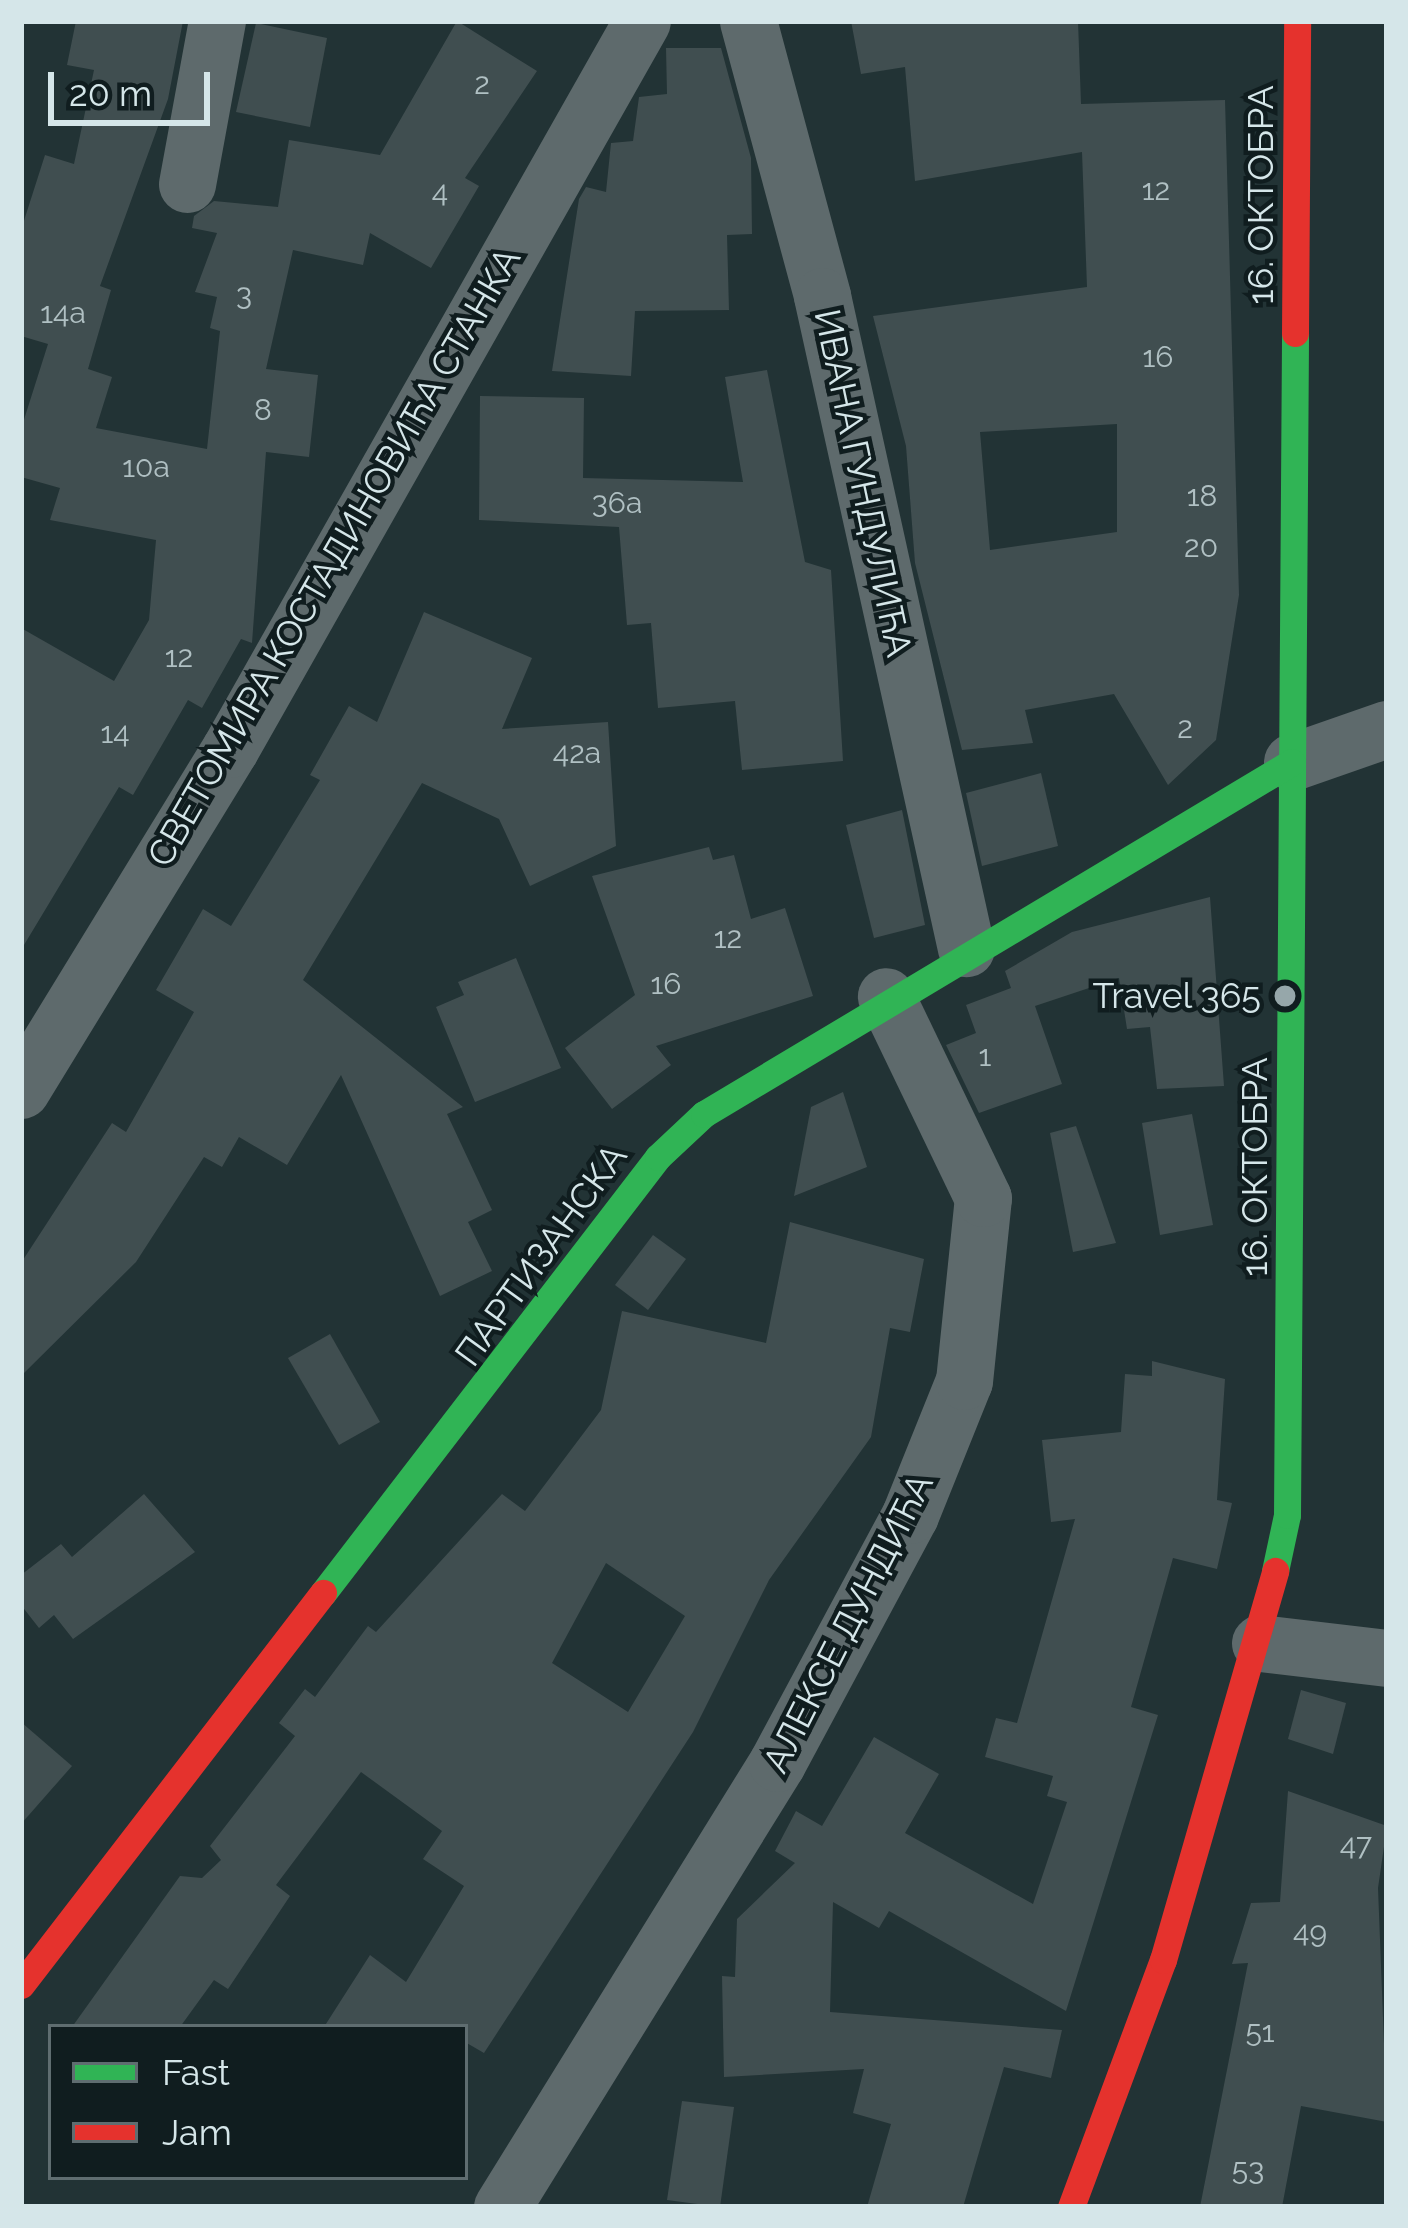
<!DOCTYPE html>
<meta charset="utf-8">
<style>
body{margin:0}
#map{position:relative;width:1408px;height:2228px;overflow:hidden;background:#223335;font-family:Raleway,sans-serif}
div>[style]{position:absolute}
[style*='--x']{left:calc(var(--x)*1px);top:calc(var(--y)*1px);width:calc(var(--w)*1px);rotate:calc(var(--a)*1deg)}
.building>*{inset:0;background:#404e50}
.street>*{height:57px;margin:-28.5px;padding:0 28.5px;transform-origin:28.5px;border-radius:28.5px;background:#5e6a6c}
.fast>*{height:27px;margin:-13.5px;padding:0 13.5px;transform-origin:13.5px;border-radius:13.5px;background:#30b455}
.jam>*{height:27px;margin:-13.5px;padding:0 13.5px;transform-origin:13.5px;border-radius:13.5px;background:#e5322d}
.dots>*{width:33px;height:33px;translate:-50% -50%;box-sizing:border-box;border:6px solid #101d1f;border-radius:50%}
span{translate:-50% -50%;white-space:nowrap;text-align:center;line-height:1.15;-webkit-text-stroke:9px #101d1f;paint-order:stroke}
.number-label{font-size:30px;color:#b0c0c3}
.number-label span{-webkit-text-stroke-width:0}
.street-label{font-size:36px;color:#d5e6e9}
.poi-label{font-size:36px;color:#d5e6e9}
.right{translate:-100% -50%;text-align:right}
.frame{position:absolute;inset:0;border:24px solid #d5e6e9;pointer-events:none}
.legend{position:absolute;left:48px;top:2024px;width:420px;height:156px;box-sizing:border-box;background:#101d1f;border:3px solid #5f6d70;margin:0;padding:15px 21px;list-style:none;font-size:36px;color:#d5e6e9}
.legend li{display:flex;align-items:center;gap:24px;height:60px}
.legend b{width:60px;border:3px solid #5f6d70}
.scale{position:absolute;left:48px;top:72px;width:162px;height:54px;box-sizing:border-box;border:6px solid #d5e6e9;border-top:0;padding-left:15px;font-size:36px;line-height:42px;white-space:nowrap;color:#d5e6e9;-webkit-text-stroke:9px #101d1f;paint-order:stroke}
</style>
<div id="map">
<div class="building">
<i style="clip-path:polygon(76px 21px,183px 21px,168px 99px,100px 286px,111px 290px,88px 369px,112px 377px,96px 428px,207px 449px,220px 331px,210px 328px,217px 297px,195px 292px,217px 233px,192px 228px,194px 216px,214px 201px,278px 207px,289px 140px,380px 155px,457px 21px,537px 71px,465px 178px,479px 186px,431px 268px,370px 233px,363px 265px,293px 250px,266px 369px,318px 375px,309px 457px,266px 452px,252px 643px,241px 639px,202px 708px,188px 700px,133px 795px,119px 787px,21px 950px,21px 628px,114px 681px,149px 620px,156px 540px,50px 520px,60px 488px,21px 477px,21px 429px,48px 344px,21px 336px,21px 230px,45px 155px,74px 164px,94px 70px,67px 65px)"></i>
<i style="clip-path:polygon(evenodd,851px 21px,1078px 21px,1081px 104px,1225px 100px,1239px 595px,1216px 740px,1168px 785px,1114px 694px,1025px 710px,1033px 743px,962px 750px,915px 563px,906px 446px,873px 316px,1087px 287px,1082px 152px,915px 181px,905px 67px,861px 74px,851px 21px,1117px 424px,1117px 532px,990px 550px,980px 432px,1117px 424px)"></i>
<i style="clip-path:polygon(256px 23px,327px 38px,310px 127px,236px 112px)"></i>
<i style="clip-path:polygon(666px 48px,721px 48px,751px 158px,752px 234px,727px 235px,729px 310px,635px 311px,631px 376px,552px 371px,579px 199px,586px 187px,606px 192px,611px 143px,633px 141px,639px 97px,667px 94px)"></i>
<i style="clip-path:polygon(767px 370px,805px 562px,831px 570px,843px 761px,742px 770px,735px 701px,658px 708px,651px 623px,627px 625px,619px 527px,479px 520px,480px 396px,584px 398px,583px 478px,743px 482px,725px 377px)"></i>
<i style="clip-path:polygon(424px 612px,532px 658px,502px 729px,608px 722px,616px 846px,530px 886px,499px 819px,422px 783px,303px 980px,463px 1107px,447px 1114px,492px 1210px,468px 1222px,492px 1271px,440px 1296px,341px 1075px,287px 1165px,239px 1137px,222px 1167px,204px 1157px,136px 1262px,21px 1376px,21px 1263px,112px 1123px,126px 1132px,194px 1012px,156px 990px,203px 909px,231px 926px,320px 780px,310px 775px,349px 706px,377px 722px)"></i>
<i style="clip-path:polygon(1041px 773px,1058px 846px,982px 866px,966px 793px)"></i>
<i style="clip-path:polygon(902px 810px,925px 925px,874px 938px,846px 825px)"></i>
<i style="clip-path:polygon(709px 847px,713px 860px,734px 855px,751px 919px,785px 908px,813px 996px,656px 1046px,671px 1065px,612px 1109px,565px 1048px,635px 995px,592px 876px)"></i>
<i style="clip-path:polygon(1210px 897px,1224px 1086px,1157px 1089px,1150px 1027px,1127px 1029px,1119px 978px,1035px 1006px,1062px 1084px,979px 1113px,946px 1045px,976px 1033px,966px 1005px,1011px 988px,1005px 971px,1072px 932px)"></i>
<i style="clip-path:polygon(516px 958px,561px 1068px,475px 1102px,436px 1007px,464px 995px,458px 982px)"></i>
<i style="clip-path:polygon(843px 1092px,867px 1167px,794px 1196px,811px 1107px)"></i>
<i style="clip-path:polygon(1192px 1114px,1213px 1225px,1160px 1235px,1142px 1123px)"></i>
<i style="clip-path:polygon(1076px 1126px,1116px 1243px,1073px 1252px,1050px 1133px)"></i>
<i style="clip-path:polygon(evenodd,790px 1222px,924px 1259px,910px 1332px,890px 1328px,871px 1437px,769px 1580px,693px 1732px,484px 2053px,465px 2042px,465px 2027px,324px 2027px,370px 1955px,406px 1982px,464px 1886px,423px 1859px,442px 1831px,361px 1772px,276px 1885px,290px 1896px,228px 1989px,214px 1980px,180px 2027px,72px 2027px,180px 1876px,202px 1878px,221px 1860px,210px 1846px,295px 1736px,279px 1723px,305px 1689px,315px 1697px,368px 1626px,376px 1632px,502px 1494px,525px 1511px,601px 1410px,622px 1311px,766px 1343px,790px 1222px,606px 1563px,685px 1616px,628px 1712px,552px 1663px,606px 1563px)"></i>
<i style="clip-path:polygon(653px 1235px,686px 1259px,648px 1310px,615px 1285px)"></i>
<i style="clip-path:polygon(330px 1334px,380px 1422px,339px 1445px,288px 1358px)"></i>
<i style="clip-path:polygon(1152px 1361px,1225px 1379px,1217px 1500px,1232px 1503px,1217px 1569px,1173px 1558px,1131px 1707px,1158px 1715px,1066px 2011px,889px 1911px,879px 1928px,833px 1902px,830px 2012px,1062px 2030px,1051px 2078px,1004px 2067px,963px 2207px,867px 2207px,891px 2124px,853px 2113px,864px 2069px,724px 2077px,722px 1976px,735px 1977px,737px 1919px,795px 1863px,775px 1851px,796px 1811px,822px 1826px,874px 1737px,939px 1774px,905px 1833px,1033px 1904px,1067px 1802px,1047px 1796px,1053px 1776px,985px 1757px,996px 1718px,1017px 1723px,1075px 1519px,1051px 1522px,1042px 1440px,1121px 1432px,1125px 1374px,1152px 1376px)"></i>
<i style="clip-path:polygon(144px 1494px,195px 1552px,73px 1639px,54px 1615px,39px 1628px,21px 1605px,21px 1575px,61px 1544px,72px 1557px)"></i>
<i style="clip-path:polygon(1301px 1690px,1346px 1703px,1333px 1754px,1288px 1739px)"></i>
<i style="clip-path:polygon(21px 1722px,72px 1766px,21px 1824px)"></i>
<i style="clip-path:polygon(1288px 1791px,1387px 1826px,1378px 1888px,1387px 2122px,1301px 2106px,1282px 2207px,1200px 2207px,1248px 1963px,1232px 1964px,1251px 1903px,1280px 1902px)"></i>
<i style="clip-path:polygon(682px 2101px,734px 2107px,720px 2207px,667px 2200px)"></i>
</div>
<div class="street">
<i style="--x:748;--y:21;--w:285;--a:74.9"></i>
<i style="--x:822;--y:296;--w:668;--a:77.55"></i>
<i style="--x:187;--y:184;--w:166;--a:-79.6"></i>
<i style="--x:1292;--y:762;--w:101;--a:-19.2"></i>
<i style="--x:21;--y:1090;--w:400;--a:-58.5"></i>
<i style="--x:230;--y:749;--w:836;--a:-60.49"></i>
<i style="--x:1260;--y:1643;--w:128;--a:6.7"></i>
<i style="--x:502;--y:2207;--w:522;--a:-58.23"></i>
<i style="--x:777;--y:1763;--w:281;--a:-61.8"></i>
<i style="--x:910;--y:1515;--w:144;--a:-68.1"></i>
<i style="--x:964;--y:1381;--w:184;--a:-84.1"></i>
<i style="--x:983;--y:1198;--w:224;--a:-115.7"></i>
</div>
<div class="fast">
<i style="--x:1275;--y:1571;--w:57;--a:-77.9"></i>
<i style="--x:1287;--y:1515;--w:1182;--a:-89.61"></i>
<i style="--x:323;--y:1593;--w:550;--a:-52.46"></i>
<i style="--x:658;--y:1157;--w:63;--a:-43.1"></i>
<i style="--x:704;--y:1114;--w:685;--a:-30.91"></i>
</div>
<div class="jam">
<i style="--x:1295;--y:333;--w:312;--a:-89.6"></i>
<i style="--x:21;--y:1985;--w:495;--a:-52.4"></i>
<i style="--x:1071;--y:2207;--w:264;--a:-69.6"></i>
<i style="--x:1163;--y:1960;--w:405;--a:-73.9"></i>
</div>
<div class="dots">
<i style="left:1285px;top:996px;background:#96a7aa"></i>
</div>
<div class="number-label">
<span style="left:482px;top:84px">2</span>
<span style="left:1156px;top:190px">12</span>
<span style="left:440px;top:192px">4</span>
<span style="left:244px;top:295px">3</span>
<span style="left:63px;top:313px">14a</span>
<span style="left:1158px;top:357px">16</span>
<span style="left:263px;top:410px">8</span>
<span style="left:146px;top:467px">10a</span>
<span style="left:1202px;top:496px">18</span>
<span style="left:617px;top:503px">36a</span>
<span style="left:1201px;top:547px">20</span>
<span style="left:179px;top:657px">12</span>
<span style="left:1185px;top:728px">2</span>
<span style="left:115px;top:733px">14</span>
<span style="left:577px;top:753px">42a</span>
<span style="left:728px;top:938px">12</span>
<span style="left:666px;top:984px">16</span>
<span style="left:985px;top:1056px">1</span>
<span style="left:1356px;top:1845px">47</span>
<span style="left:1310px;top:1932px">49</span>
<span style="left:1260px;top:2032px">51</span>
<span style="left:1248px;top:2170px">53</span>
</div>
<div class="street-label">
<span style="left:1261px;top:195px;rotate:-90deg">16. ОКТОБРА</span>
<span style="left:863px;top:483px;rotate:78deg">ИВАНА ГУНДУЛИЋА</span>
<span style="left:334px;top:557px;rotate:-60deg">СВЕТОМИРА КОСТАДИНОВИЋА СТАНКА</span>
<span style="left:1255px;top:1167px;rotate:-90deg">16. ОКТОБРА</span>
<span style="left:541px;top:1255px;rotate:-54deg">ПАРТИЗАНСКА</span>
<span style="left:848px;top:1623px;rotate:-63deg">АЛЕКСЕ ДУНДИЋА</span>
</div>
<div class="poi-label">
<span class="right" style="left:1261px;top:996px">Travel 365</span>
</div>
<div class="frame"></div>
<ul class="legend">
<li><b style="height:15px;background:#30b455"></b>Fast</li>
<li><b style="height:15px;background:#e5322d"></b>Jam</li>
</ul>
<div class="scale">20 m</div>
</div>
